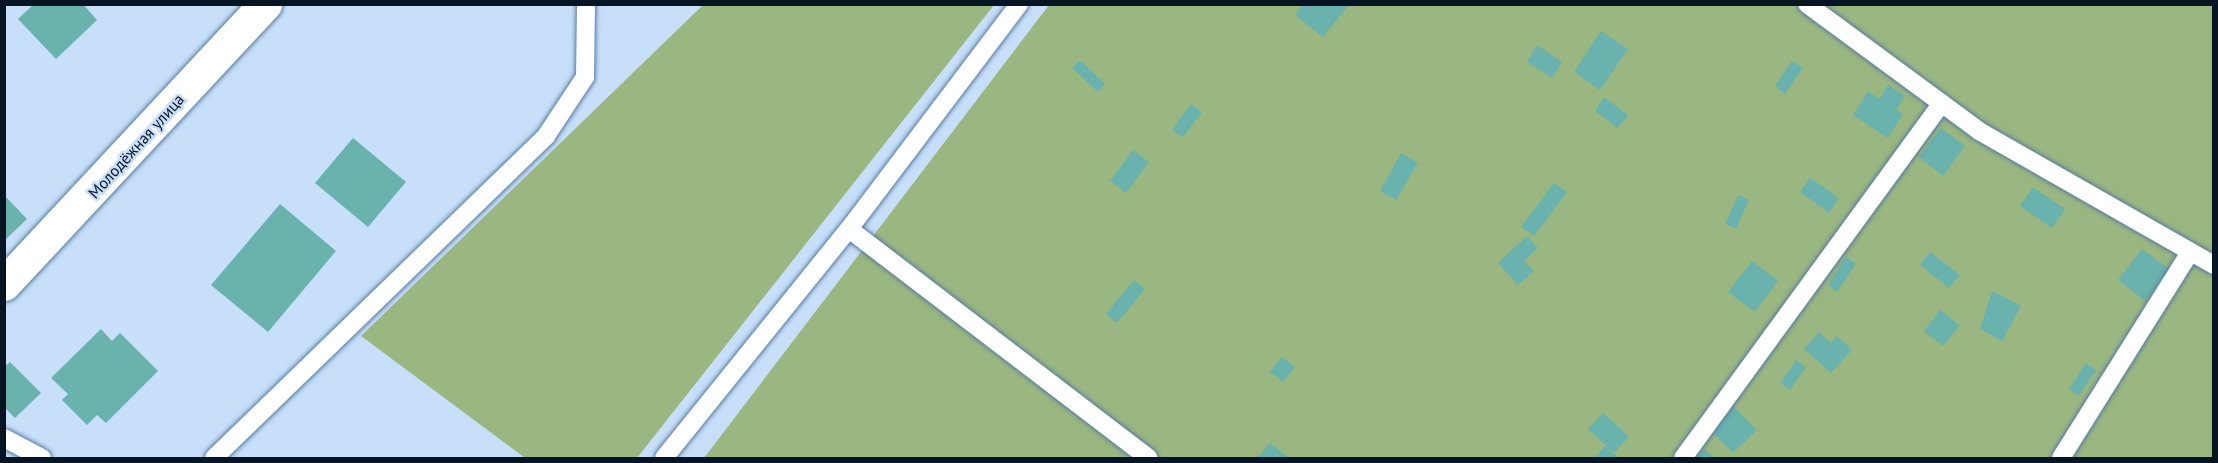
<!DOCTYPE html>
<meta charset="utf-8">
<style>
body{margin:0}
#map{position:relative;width:2218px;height:463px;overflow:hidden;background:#c7dff9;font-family:"PT Sans",sans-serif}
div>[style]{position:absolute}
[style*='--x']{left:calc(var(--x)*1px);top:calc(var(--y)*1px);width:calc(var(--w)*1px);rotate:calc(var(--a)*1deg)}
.green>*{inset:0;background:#9bb781}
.building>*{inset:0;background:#69b2ad}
.roads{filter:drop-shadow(0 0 2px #577ca3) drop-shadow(0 0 2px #577ca3)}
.service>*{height:18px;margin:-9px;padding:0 9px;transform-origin:9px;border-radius:9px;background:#fff}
.minor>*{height:33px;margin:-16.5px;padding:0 16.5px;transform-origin:16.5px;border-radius:16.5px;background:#fff}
span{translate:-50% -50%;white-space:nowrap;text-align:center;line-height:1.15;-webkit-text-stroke:5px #c7dff9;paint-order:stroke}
.street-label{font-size:16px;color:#061423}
.frame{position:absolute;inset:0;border:6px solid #061423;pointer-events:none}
</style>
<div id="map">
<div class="green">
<i style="clip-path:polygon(704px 4px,994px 5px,637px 458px,525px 458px,361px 336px)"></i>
<i style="clip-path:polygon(1049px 5px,2213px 5px,2213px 458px,704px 458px)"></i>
</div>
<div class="building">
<i style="clip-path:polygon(34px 4px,83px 4px,97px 20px,56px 59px,18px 19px)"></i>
<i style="clip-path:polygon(1303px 4px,1346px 4px,1348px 6px,1323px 37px,1295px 15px)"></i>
<i style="clip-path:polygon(1601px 31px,1628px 49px,1600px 90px,1574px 72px)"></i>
<i style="clip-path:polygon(1537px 45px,1562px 62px,1552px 78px,1527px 62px)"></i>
<i style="clip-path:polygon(1080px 60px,1105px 84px,1098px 92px,1072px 68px)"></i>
<i style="clip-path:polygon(1792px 61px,1803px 68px,1785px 94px,1775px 86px)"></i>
<i style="clip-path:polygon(1888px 85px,1905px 96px,1896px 110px,1903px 114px,1888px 138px,1853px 115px,1868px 91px,1879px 99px)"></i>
<i style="clip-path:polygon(1604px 97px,1628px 115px,1618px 128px,1595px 111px)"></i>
<i style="clip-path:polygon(1191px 104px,1202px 112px,1183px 137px,1172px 130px)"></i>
<i style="clip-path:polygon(1941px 128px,1965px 146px,1943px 176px,1919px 157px)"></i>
<i style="clip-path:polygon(353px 138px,406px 182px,368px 227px,315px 183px)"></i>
<i style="clip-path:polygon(1133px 150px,1149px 162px,1126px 193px,1110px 181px)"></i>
<i style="clip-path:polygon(1401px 153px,1418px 163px,1396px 200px,1380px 191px)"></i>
<i style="clip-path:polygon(1810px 178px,1839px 198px,1829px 213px,1800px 192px)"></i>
<i style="clip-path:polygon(1554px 183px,1567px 192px,1534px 236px,1521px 227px)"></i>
<i style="clip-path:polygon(2033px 187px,2065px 209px,2052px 228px,2020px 206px)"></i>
<i style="clip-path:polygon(1738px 195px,1749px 200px,1736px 229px,1725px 224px)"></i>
<i style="clip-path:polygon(5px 196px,27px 219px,5px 240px)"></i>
<i style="clip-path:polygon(280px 204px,336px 251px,268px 332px,211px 285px)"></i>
<i style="clip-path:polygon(1527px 236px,1538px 248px,1524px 261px,1534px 271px,1518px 285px,1498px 263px)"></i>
<i style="clip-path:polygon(2142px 249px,2169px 269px,2145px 301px,2118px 280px)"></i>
<i style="clip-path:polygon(1930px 252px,1960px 275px,1949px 288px,1920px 265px)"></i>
<i style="clip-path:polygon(1846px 257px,1856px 264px,1837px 292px,1828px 285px)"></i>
<i style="clip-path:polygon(1752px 261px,1778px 281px,1755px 312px,1728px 292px)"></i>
<i style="clip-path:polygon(1134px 280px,1145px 289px,1117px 323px,1106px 314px)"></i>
<i style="clip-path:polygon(1992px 291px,2021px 306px,2002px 341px,1980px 329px)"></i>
<i style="clip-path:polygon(1940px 310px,1960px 325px,1943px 346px,1924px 331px)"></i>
<i style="clip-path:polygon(101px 329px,112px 341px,120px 333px,158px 371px,106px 423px,97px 415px,87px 425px,62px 400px,68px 394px,51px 378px)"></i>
<i style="clip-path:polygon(1819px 332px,1831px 343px,1837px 336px,1852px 350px,1831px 373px,1804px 349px)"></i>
<i style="clip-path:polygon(1282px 357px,1295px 367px,1283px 382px,1270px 372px)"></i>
<i style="clip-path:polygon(1796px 360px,1806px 367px,1790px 390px,1780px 383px)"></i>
<i style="clip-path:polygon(10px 362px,41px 393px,15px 418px,4px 407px,4px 367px)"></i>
<i style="clip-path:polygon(2086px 363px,2096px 370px,2079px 396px,2069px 389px)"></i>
<i style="clip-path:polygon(1734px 407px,1757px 430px,1733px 453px,1710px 430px)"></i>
<i style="clip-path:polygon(1603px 413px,1629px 437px,1614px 453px,1588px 429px)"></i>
<i style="clip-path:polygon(1270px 443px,1289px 458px,1257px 458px)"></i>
<i style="clip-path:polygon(1605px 446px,1613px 453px,1619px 458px,1594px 458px)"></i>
<i style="clip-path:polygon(1704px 449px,1715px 458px,1697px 458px)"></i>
</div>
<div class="roads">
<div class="service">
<i style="--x:1807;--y:4;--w:214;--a:36.4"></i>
<i style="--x:1979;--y:131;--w:271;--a:29.7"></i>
<i style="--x:849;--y:229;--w:377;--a:37.4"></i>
<i style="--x:4;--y:438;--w:43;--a:27.8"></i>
<i style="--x:214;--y:458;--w:463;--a:-44.1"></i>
<i style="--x:546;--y:136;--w:71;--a:-56.5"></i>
<i style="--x:585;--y:77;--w:73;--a:-89.2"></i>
<i style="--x:664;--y:458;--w:294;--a:-51.1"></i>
<i style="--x:849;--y:229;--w:282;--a:-52.9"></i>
<i style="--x:1683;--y:458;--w:439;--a:-53.9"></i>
<i style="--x:2061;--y:458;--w:243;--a:-57.9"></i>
</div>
<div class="minor">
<i style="--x:4;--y:284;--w:383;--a:-47"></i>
</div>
</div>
<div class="street-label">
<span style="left:136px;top:146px;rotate:-48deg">Молодёжная улица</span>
</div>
<div class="frame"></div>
</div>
